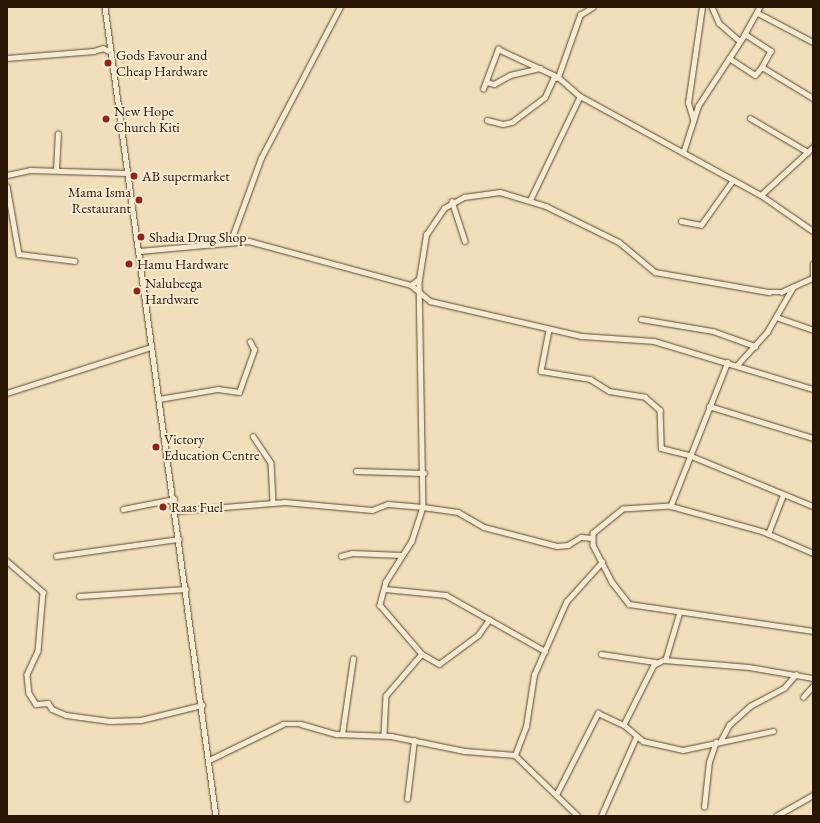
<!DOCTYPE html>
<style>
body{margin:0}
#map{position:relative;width:820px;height:823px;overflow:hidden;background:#f1dfbc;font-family:"EB Garamond",serif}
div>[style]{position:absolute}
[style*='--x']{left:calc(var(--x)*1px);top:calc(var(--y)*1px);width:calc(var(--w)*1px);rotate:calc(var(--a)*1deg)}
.roads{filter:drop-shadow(0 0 1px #5a4730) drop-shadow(0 0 1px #5a4730)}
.minor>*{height:4.5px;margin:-2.25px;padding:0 2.25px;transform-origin:2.25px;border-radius:2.25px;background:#f6ead3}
.dots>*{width:11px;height:11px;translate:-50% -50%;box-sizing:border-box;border:2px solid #f6ead3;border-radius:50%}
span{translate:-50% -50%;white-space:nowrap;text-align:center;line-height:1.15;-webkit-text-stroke:4px #f6ead3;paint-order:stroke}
.poi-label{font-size:14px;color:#281402}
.left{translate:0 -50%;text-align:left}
.right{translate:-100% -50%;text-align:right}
.frame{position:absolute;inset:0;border:8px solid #281402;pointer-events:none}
</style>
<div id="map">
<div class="roads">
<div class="minor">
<i style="--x:105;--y:7;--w:817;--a:82.19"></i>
<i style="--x:712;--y:7;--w:17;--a:66"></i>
<i style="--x:719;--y:23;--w:28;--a:41"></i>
<i style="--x:760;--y:7;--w:31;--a:119"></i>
<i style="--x:745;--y:34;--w:31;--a:33"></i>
<i style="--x:771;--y:51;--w:18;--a:119"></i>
<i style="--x:762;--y:67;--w:60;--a:31.3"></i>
<i style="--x:758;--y:13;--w:62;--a:27.8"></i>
<i style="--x:7;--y:58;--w:87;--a:-4.6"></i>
<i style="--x:94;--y:51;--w:9;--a:-18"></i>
<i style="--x:103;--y:48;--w:9;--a:27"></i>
<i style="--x:729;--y:58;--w:31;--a:33"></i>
<i style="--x:755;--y:75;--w:11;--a:-49"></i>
<i style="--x:487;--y:82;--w:7;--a:16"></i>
<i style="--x:494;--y:84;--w:18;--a:-29"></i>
<i style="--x:510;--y:75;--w:31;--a:-13"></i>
<i style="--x:483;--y:89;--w:43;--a:-69.4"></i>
<i style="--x:498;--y:49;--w:66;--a:25"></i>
<i style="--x:558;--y:77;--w:29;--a:41"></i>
<i style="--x:750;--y:118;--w:67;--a:30.4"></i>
<i style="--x:693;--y:119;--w:17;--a:-107"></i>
<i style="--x:688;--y:103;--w:97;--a:-81.7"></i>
<i style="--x:487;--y:120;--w:16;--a:14"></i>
<i style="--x:503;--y:124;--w:9;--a:-13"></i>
<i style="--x:512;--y:122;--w:41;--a:-37.1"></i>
<i style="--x:545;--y:97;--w:20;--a:-66"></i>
<i style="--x:553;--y:79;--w:5;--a:-22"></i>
<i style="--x:558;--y:77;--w:66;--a:-70.5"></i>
<i style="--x:580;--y:15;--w:15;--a:-32"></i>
<i style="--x:683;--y:153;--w:49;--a:-72.3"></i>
<i style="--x:698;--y:106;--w:86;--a:-56.9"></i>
<i style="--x:56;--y:170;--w:36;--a:-87"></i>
<i style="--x:7;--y:175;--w:24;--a:-12"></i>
<i style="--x:30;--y:170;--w:97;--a:1.8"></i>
<i style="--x:7;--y:186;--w:69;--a:80"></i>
<i style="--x:19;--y:254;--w:56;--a:7.1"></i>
<i style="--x:761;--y:195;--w:71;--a:-42.7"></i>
<i style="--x:530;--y:200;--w:115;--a:-64.3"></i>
<i style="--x:580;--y:96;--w:206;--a:28.7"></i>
<i style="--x:761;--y:195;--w:63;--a:34.7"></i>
<i style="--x:452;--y:201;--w:42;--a:72"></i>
<i style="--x:681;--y:221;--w:20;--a:11"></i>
<i style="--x:701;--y:225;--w:55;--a:-54.6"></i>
<i style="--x:231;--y:240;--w:87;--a:-69.9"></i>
<i style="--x:261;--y:158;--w:170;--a:-62.4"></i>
<i style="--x:139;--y:251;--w:110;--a:-5.2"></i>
<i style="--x:249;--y:241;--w:168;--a:15.2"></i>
<i style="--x:411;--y:285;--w:10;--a:-37"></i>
<i style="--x:419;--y:279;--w:45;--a:-81"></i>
<i style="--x:426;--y:235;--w:32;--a:-56"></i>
<i style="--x:444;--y:208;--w:23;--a:-29"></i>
<i style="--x:464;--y:197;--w:36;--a:-8"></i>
<i style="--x:500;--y:192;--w:48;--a:16.9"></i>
<i style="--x:546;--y:206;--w:81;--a:26.3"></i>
<i style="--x:619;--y:242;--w:47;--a:39.8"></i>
<i style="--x:655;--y:272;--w:116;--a:10"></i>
<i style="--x:769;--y:292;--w:12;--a:0"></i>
<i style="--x:781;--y:292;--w:35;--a:-24"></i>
<i style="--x:813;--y:278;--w:14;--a:-90"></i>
<i style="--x:419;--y:279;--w:228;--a:89"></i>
<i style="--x:423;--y:507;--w:35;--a:8"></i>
<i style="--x:458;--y:512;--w:30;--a:30"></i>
<i style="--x:484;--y:527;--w:75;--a:14.6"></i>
<i style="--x:557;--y:546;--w:11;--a:-5"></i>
<i style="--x:568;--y:545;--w:15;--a:-32"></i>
<i style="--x:581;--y:537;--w:11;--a:5"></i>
<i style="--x:411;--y:285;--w:25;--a:40"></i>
<i style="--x:430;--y:301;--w:156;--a:13"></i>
<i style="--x:582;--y:336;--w:72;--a:4"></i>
<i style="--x:654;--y:341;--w:166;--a:16.8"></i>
<i style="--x:776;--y:317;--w:39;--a:19"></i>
<i style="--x:641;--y:319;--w:73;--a:9.5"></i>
<i style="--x:713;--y:331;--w:45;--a:19.7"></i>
<i style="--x:549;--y:330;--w:42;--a:101"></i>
<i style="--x:541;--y:371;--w:50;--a:9.3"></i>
<i style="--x:590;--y:379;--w:22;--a:32"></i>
<i style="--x:609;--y:391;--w:36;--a:9"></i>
<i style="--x:645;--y:397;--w:20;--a:41"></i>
<i style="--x:660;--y:410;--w:38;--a:88"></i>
<i style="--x:661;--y:448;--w:29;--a:14"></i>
<i style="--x:689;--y:455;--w:134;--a:22.4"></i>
<i style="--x:728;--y:362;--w:155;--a:111.6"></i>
<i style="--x:671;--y:506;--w:48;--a:176.4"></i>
<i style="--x:623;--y:509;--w:38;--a:141"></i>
<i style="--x:593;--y:533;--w:12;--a:90"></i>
<i style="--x:593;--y:545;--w:42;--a:62.8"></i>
<i style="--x:612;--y:582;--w:28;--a:52"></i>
<i style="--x:629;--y:604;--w:186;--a:8.3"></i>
<i style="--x:737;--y:365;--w:45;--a:-47.7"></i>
<i style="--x:767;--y:332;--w:52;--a:-60"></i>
<i style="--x:7;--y:393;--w:151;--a:-17.7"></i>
<i style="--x:159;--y:399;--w:60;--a:-9.6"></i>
<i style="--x:218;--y:389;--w:21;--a:8"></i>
<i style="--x:239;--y:392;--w:45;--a:-70.3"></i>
<i style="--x:254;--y:350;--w:9;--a:-117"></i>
<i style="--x:709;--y:406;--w:109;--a:17.1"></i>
<i style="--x:253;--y:436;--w:32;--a:56"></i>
<i style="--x:271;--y:463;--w:40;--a:87.1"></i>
<i style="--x:356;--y:471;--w:68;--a:1.7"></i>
<i style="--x:671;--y:506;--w:94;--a:15.4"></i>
<i style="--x:762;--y:531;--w:56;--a:23.3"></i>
<i style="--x:123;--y:509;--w:52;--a:-11.1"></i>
<i style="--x:175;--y:511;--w:110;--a:-4.7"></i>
<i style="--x:285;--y:502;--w:87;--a:5.3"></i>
<i style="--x:372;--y:510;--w:17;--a:-21"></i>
<i style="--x:388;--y:504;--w:35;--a:5"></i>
<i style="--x:423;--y:507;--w:36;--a:108"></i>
<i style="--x:412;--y:541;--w:49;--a:122.4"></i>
<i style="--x:386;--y:582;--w:24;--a:105"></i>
<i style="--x:380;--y:605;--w:65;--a:49.4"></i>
<i style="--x:422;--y:654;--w:55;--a:130.6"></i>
<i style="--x:386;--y:696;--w:39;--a:93"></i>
<i style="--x:768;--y:534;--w:42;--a:-69"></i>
<i style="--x:56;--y:556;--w:124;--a:-7.9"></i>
<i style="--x:341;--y:556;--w:11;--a:-15"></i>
<i style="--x:352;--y:553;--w:50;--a:2.3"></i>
<i style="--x:7;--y:561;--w:48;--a:40.7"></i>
<i style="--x:43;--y:592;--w:59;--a:94.8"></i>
<i style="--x:38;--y:651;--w:26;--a:115"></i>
<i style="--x:27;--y:675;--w:18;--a:84"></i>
<i style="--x:29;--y:693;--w:13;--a:58"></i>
<i style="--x:36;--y:704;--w:12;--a:-5"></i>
<i style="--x:48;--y:703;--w:7;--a:56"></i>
<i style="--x:52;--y:709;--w:15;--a:23"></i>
<i style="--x:66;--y:715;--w:44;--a:7.8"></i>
<i style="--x:110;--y:721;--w:31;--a:-2"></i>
<i style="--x:141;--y:720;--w:63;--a:-13.8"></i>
<i style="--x:385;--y:589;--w:61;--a:5.6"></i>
<i style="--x:446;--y:595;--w:114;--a:29.5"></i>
<i style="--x:79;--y:596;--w:107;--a:-3.7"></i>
<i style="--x:680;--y:612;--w:49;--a:106.6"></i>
<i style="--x:666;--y:659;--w:13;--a:153"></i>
<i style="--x:654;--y:665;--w:67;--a:116.6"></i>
<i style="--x:624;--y:725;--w:25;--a:40"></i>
<i style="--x:643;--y:741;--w:41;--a:12.7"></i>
<i style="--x:683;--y:750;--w:92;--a:-11.9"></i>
<i style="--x:422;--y:654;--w:20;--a:30"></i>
<i style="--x:439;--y:664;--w:49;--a:-36.6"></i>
<i style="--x:478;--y:635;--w:19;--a:-54"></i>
<i style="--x:601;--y:654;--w:56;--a:8.3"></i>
<i style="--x:664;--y:660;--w:85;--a:4.7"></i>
<i style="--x:749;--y:667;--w:65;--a:9.8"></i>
<i style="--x:803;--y:697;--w:15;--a:-48"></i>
<i style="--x:342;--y:734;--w:76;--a:-81.7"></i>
<i style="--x:721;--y:740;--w:17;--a:-62"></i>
<i style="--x:729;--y:725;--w:28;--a:-42"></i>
<i style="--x:750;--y:706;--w:38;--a:-28"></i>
<i style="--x:784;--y:688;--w:18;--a:-49"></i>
<i style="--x:515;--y:755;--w:31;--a:-69"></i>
<i style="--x:526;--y:726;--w:52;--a:-81.1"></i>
<i style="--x:534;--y:675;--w:80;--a:-66.3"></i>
<i style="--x:566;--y:602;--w:54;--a:-48"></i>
<i style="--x:209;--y:760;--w:82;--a:-25.9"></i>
<i style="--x:283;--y:724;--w:18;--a:0"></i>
<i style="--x:301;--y:724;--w:37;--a:16"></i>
<i style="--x:337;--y:734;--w:54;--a:2.1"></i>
<i style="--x:391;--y:736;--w:76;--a:11.5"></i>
<i style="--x:465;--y:751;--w:50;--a:4.6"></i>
<i style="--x:515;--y:755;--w:88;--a:44.1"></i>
<i style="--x:557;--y:793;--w:90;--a:-62.9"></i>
<i style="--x:598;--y:713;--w:29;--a:25"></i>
<i style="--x:407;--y:799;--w:59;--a:-83.2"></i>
<i style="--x:704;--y:807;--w:45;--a:-83.7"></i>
<i style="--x:709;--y:762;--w:21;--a:-71"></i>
<i style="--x:601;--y:816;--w:86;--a:-66.1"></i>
<i style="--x:776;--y:816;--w:43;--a:-29.6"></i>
</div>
</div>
<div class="dots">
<i style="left:108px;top:63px;background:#8f2418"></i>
<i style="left:106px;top:119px;background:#8f2418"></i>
<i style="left:134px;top:176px;background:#8f2418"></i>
<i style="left:139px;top:200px;background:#8f2418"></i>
<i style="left:141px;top:237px;background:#8f2418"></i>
<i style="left:129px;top:264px;background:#8f2418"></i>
<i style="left:137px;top:291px;background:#8f2418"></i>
<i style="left:156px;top:447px;background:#8f2418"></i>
<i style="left:163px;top:507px;background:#8f2418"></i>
</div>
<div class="poi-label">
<span class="left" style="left:116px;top:63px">Gods Favour and<br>Cheap Hardware</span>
<span class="left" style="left:114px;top:119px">New Hope<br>Church Kiti</span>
<span class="left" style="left:142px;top:176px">AB supermarket</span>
<span class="right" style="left:131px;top:200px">Mama Isma<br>Restaurant</span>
<span class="left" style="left:149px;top:237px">Shadia Drug Shop</span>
<span class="left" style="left:137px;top:264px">Hamu Hardware</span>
<span class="left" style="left:145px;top:291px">Nalubeega<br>Hardware</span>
<span class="left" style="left:164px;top:447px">Victory<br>Education Centre</span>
<span class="left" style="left:171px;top:507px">Raas Fuel</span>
</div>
<div class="frame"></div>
</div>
